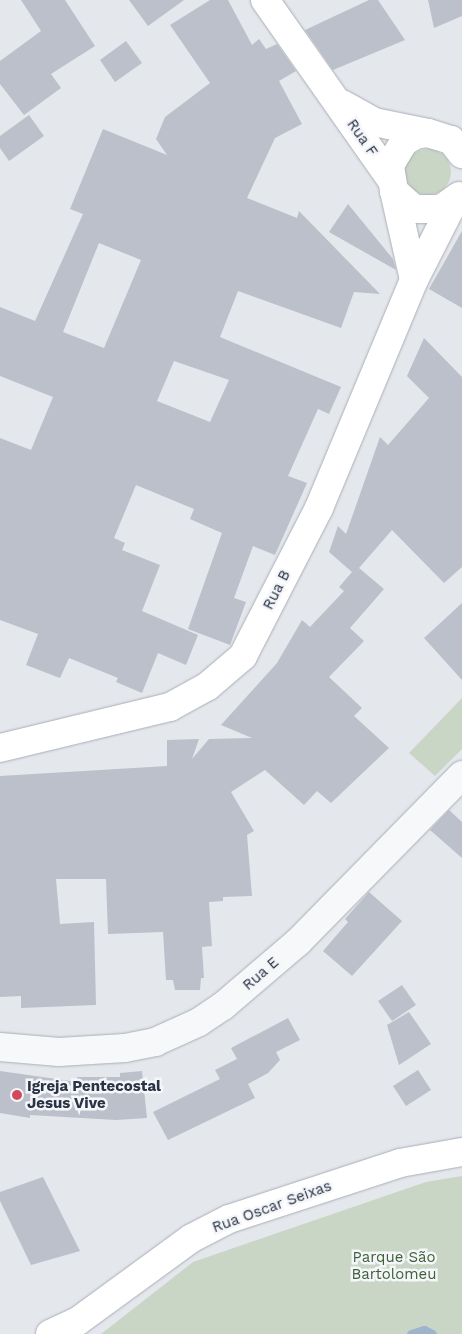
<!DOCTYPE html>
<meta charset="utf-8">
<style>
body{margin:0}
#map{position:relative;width:462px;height:1334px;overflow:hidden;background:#e4e7ec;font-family:"Work Sans",sans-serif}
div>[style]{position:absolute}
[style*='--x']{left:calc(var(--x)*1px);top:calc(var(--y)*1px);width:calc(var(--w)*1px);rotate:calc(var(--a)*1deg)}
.green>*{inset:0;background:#c9d6c5}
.round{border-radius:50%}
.stream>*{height:9px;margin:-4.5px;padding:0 4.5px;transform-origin:4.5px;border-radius:4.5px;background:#9fb4cc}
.building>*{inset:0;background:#bbc0ca}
.roads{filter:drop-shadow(0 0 1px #a9aeb7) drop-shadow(0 0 1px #a9aeb7)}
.street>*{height:28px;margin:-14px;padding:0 14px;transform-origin:14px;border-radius:14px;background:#f7f8fa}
.secondary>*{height:28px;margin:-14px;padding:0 14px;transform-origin:14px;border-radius:14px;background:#fff}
.dots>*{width:14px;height:14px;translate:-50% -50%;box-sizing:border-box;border:2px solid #f4f6f9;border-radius:50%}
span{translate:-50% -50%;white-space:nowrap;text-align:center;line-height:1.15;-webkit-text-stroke:5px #f4f6f9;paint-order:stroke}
.street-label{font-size:15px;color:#2b3445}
.poi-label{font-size:15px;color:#2b3445;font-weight:700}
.left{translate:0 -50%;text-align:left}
.park-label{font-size:15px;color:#3f6138}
</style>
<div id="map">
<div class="green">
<i class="round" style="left:405px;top:149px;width:46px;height:46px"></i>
<i style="clip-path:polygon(462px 698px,462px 749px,435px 776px,409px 753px)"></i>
<i style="clip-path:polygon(462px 1176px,462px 1334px,101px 1334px,193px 1262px,426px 1182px)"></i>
</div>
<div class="stream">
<i style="--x:411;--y:1334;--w:14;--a:-17"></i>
<i style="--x:424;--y:1330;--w:9;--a:27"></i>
</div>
<div class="building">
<i style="clip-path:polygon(21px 0,65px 0,95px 46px,51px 74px,61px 88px,24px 115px,0 84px,0 61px,41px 31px)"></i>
<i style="clip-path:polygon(129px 0,184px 0,148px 26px)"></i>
<i style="clip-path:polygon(evenodd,210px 0,228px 0,252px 45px,259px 39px,266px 49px,277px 44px,296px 71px,279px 81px,302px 124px,275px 138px,247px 198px,297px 218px,299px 211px,380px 294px,354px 292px,341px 328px,238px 291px,220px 337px,341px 387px,329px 414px,318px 409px,288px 476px,307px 483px,275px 555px,253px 546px,234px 598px,246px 602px,230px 645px,188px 629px,222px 533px,190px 519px,194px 509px,136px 485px,114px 538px,125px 543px,122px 550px,160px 565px,142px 611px,198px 635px,186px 665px,158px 653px,142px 693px,116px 682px,118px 678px,69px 658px,60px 678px,26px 665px,38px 634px,0 620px,0 438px,31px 450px,53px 397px,0 376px,0 307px,35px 321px,83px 214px,70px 209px,103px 129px,167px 155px,156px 139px,165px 117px,210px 83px,170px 25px,210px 0,99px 243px,141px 260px,104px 348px,63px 332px,99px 243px,210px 0,174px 361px,229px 380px,210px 422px,157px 401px,174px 361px)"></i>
<i style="clip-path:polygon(369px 0,378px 0,405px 40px,333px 70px,305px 30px)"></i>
<i style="clip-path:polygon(428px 0,462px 0,462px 16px,434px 28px)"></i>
<i style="clip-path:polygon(126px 41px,142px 63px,115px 82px,100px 60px)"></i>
<i style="clip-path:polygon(29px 115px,44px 136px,9px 161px,0 148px,0 136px)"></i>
<i style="clip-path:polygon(348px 204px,393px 259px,396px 270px,329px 232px)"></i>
<i style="clip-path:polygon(462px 231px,462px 308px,429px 289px)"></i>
<i style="clip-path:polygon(424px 338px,462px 377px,462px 567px,444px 583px,392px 530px,359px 568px,384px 589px,350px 628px,364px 641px,329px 677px,362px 708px,354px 716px,389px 748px,331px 803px,317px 791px,304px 805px,265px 770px,231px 792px,254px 831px,247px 835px,252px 896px,223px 897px,223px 901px,209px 902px,212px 946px,202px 947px,204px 978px,201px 978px,200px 990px,175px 990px,173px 980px,166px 980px,163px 932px,108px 934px,106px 879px,56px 879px,60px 924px,94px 922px,96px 1005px,21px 1008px,21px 996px,0 997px,0 776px,167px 766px,167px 740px,199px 739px,192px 759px,209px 739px,252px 738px,221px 725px,277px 663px,302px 620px,310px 627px,344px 591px,339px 587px,352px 572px,329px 552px,338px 526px,346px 534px,380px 437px,388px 445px,429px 398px,407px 376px)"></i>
<i style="clip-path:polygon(462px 603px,462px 680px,424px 638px)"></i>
<i style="clip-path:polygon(449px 810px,462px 822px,462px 858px,430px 830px)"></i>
<i style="clip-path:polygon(369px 892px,402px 921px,352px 976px,323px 951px,348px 922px,345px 919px)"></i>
<i style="clip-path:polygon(402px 985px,416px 1005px,392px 1021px,378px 1001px)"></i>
<i style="clip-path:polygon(409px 1012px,431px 1044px,399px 1065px,387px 1025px)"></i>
<i style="clip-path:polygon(288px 1018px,300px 1040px,276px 1052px,280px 1060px,268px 1073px,248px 1084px,255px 1098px,168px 1140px,153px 1112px,220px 1079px,215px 1070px,237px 1059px,231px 1048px)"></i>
<i style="clip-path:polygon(418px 1070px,431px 1090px,406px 1106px,393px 1086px)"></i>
<i style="clip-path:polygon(0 1071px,77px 1082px,77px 1077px,120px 1077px,120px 1073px,142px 1071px,147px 1118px,116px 1120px,30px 1115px,30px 1118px,0 1113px)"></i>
<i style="clip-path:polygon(43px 1177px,80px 1251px,31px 1265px,0 1201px,0 1192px)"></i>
</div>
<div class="roads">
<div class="street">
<i style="--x:0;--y:1047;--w:59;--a:4.8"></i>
<i style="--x:59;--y:1052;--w:66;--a:-3.5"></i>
<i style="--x:125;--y:1048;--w:31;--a:-11"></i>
<i style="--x:155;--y:1042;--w:48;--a:-24.4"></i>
<i style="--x:199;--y:1022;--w:29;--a:-34"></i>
<i style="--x:223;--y:1006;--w:99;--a:-40.5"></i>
<i style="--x:298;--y:942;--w:234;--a:-45.5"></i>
</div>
<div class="secondary">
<i style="--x:265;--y:0;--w:218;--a:54.9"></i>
<i style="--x:342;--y:104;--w:37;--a:29"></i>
<i style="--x:374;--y:122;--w:55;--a:11.5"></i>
<i style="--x:394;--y:191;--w:91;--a:77.3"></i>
<i style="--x:459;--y:196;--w:22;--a:144"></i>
<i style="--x:441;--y:209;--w:27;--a:180"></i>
<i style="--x:414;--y:209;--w:27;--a:-138"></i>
<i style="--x:394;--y:191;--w:26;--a:-99"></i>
<i style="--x:390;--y:165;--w:27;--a:-59"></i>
<i style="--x:404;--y:142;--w:13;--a:-32"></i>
<i style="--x:415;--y:135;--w:13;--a:-9"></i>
<i style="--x:428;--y:133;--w:24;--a:17"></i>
<i style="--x:451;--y:140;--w:18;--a:52"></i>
<i style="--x:0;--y:748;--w:175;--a:-13.6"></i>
<i style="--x:170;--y:707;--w:43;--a:-28.9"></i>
<i style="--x:208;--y:686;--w:46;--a:-40.6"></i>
<i style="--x:243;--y:656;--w:166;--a:-62.8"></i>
<i style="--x:319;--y:508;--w:247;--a:-67.4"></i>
<i style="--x:414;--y:280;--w:86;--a:-63.1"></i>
<i style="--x:50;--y:1334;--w:31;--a:-25"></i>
<i style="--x:78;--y:1321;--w:141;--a:-36.1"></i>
<i style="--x:192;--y:1238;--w:42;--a:-27.2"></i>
<i style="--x:229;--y:1219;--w:180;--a:-18.1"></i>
<i style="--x:400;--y:1163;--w:63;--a:-10.1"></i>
</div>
</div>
<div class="dots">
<i style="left:17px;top:1095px;background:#d1495b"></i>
</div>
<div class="street-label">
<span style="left:362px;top:138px;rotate:55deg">Rua F</span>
<span style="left:277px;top:590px;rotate:-63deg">Rua B</span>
<span style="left:261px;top:974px;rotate:-41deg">Rua E</span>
<span style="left:272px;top:1207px;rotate:-20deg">Rua Oscar Seixas</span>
</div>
<div class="poi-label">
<span class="left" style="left:27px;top:1095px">Igreja Pentecostal<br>Jesus Vive</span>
</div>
<div class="park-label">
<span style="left:394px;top:1266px">Parque São<br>Bartolomeu</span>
</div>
</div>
